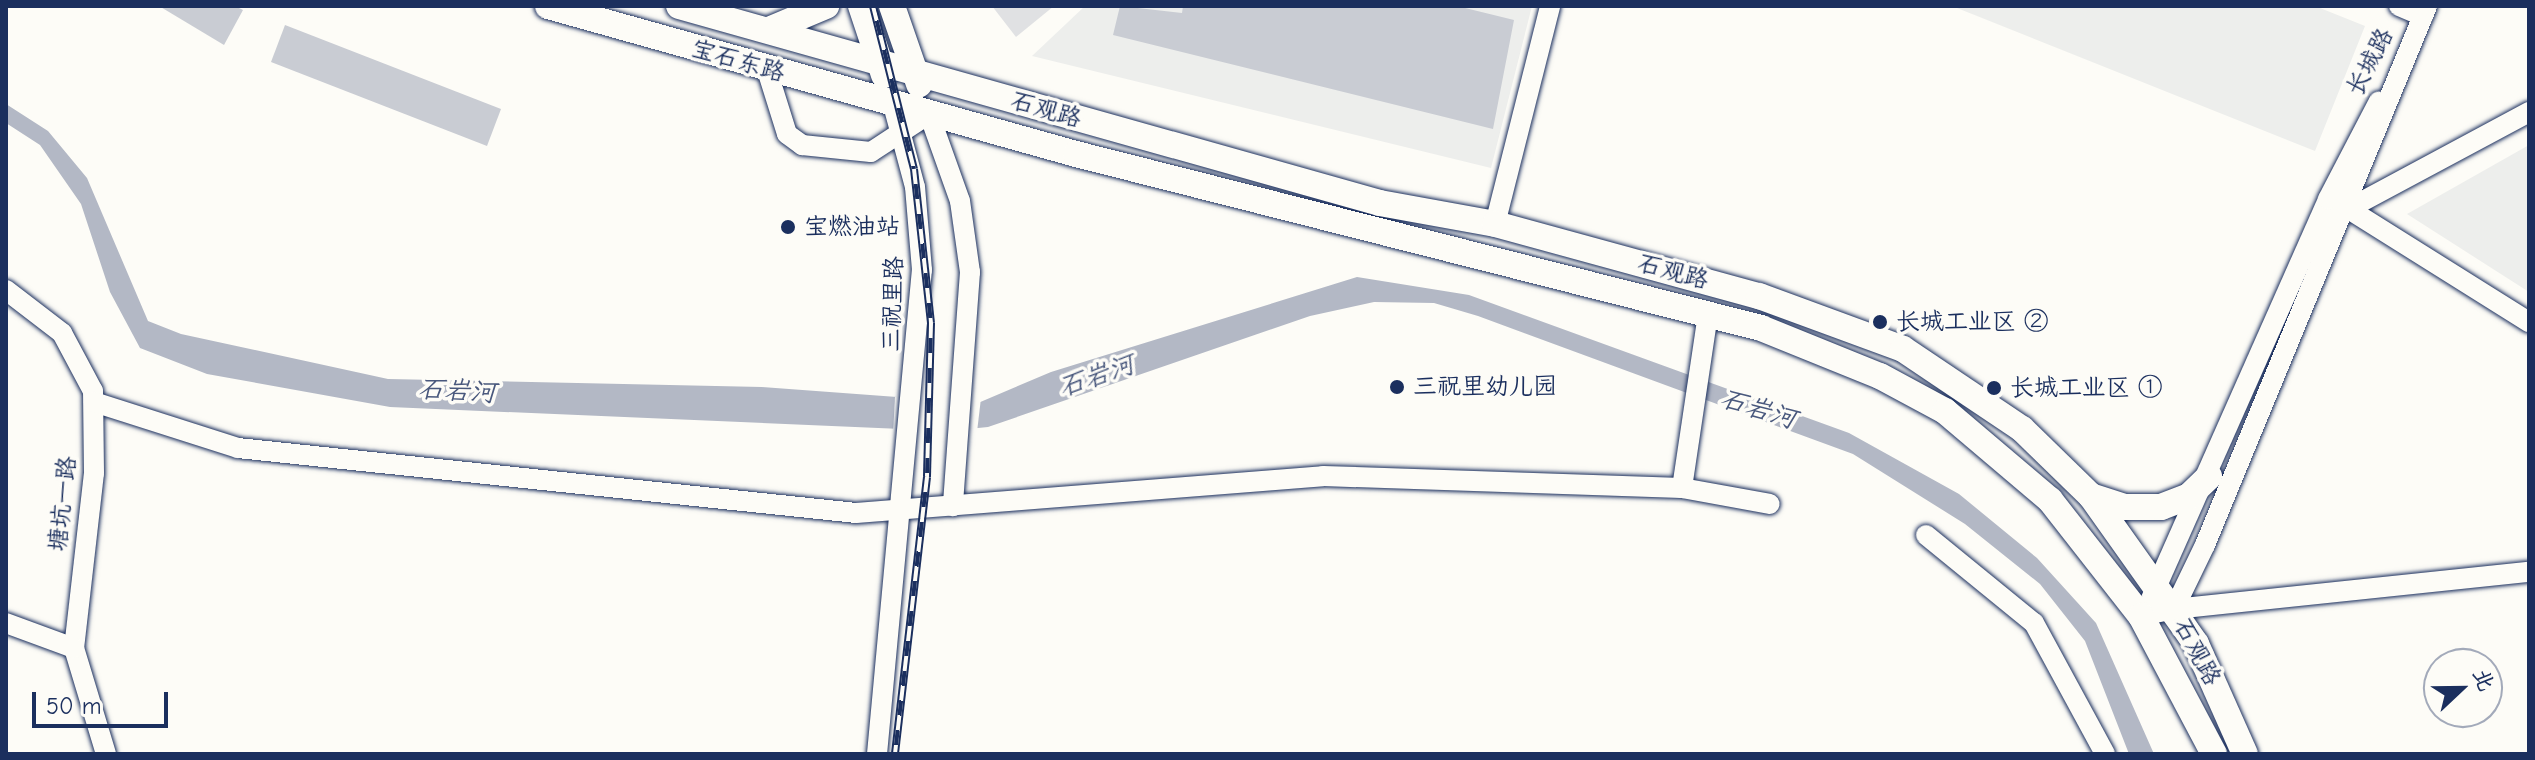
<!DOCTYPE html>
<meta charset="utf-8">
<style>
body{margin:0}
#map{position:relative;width:2535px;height:760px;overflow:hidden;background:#fdfcf7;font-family:"Comic Neue","LXGW WenKai TC",sans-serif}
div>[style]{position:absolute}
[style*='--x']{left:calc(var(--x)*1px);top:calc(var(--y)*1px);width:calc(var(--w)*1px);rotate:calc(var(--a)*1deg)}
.built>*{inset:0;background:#edeeec}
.green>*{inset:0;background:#e0e1e3}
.water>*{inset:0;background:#b3b8c5}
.pier>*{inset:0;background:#fdfcf7}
.building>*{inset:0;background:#c9ccd3}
.roads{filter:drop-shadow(0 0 2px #1b2f5e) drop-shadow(0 0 2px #1b2f5e)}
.minor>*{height:20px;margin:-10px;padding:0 10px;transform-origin:10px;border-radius:10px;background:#fdfcf7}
.major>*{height:26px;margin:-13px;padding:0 13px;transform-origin:13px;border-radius:13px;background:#fdfcf7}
.rail>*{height:8px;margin-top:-4px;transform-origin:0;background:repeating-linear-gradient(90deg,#fdfcf7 0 15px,#1b2f5e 0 30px);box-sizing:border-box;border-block:2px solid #1b2f5e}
.dots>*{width:22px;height:22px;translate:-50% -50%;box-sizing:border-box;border:4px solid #fdfcf7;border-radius:50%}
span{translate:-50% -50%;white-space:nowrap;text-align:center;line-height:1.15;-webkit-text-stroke:7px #fdfcf7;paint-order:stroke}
.street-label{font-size:24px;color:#1b2f5e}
.poi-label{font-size:24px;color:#1b2f5e}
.left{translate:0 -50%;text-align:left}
.water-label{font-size:26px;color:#49587d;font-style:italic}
.frame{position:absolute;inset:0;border:8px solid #1b2f5e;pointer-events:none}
.north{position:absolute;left:2423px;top:648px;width:80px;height:80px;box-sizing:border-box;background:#fdfcf7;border:2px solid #a3aaba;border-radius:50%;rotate:68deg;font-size:22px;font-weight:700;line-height:32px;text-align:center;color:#1b2f5e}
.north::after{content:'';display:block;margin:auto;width:28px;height:36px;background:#1b2f5e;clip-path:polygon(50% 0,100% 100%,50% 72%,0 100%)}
.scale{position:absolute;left:32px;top:692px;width:136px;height:36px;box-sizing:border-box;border:4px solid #1b2f5e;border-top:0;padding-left:10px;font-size:24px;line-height:28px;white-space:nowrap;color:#1b2f5e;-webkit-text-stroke:6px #fdfcf7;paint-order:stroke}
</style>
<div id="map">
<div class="built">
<i style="clip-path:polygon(1085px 6px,1532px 6px,1491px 168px,1032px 56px)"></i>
<i style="clip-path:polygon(1952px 6px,2315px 6px,2365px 26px,2315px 151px)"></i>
<i style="clip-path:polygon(2529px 145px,2529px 292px,2407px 214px)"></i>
</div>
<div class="green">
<i style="clip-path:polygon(992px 6px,1054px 6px,1016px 37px)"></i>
</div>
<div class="water">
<i style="clip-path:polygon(6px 104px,48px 131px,87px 178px,148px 321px,181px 334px,388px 379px,762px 387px,978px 403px,1051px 372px,1357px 277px,1469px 295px,1849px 433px,1959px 494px,2037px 558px,2096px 623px,2154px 754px,2129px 754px,2085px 641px,2040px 584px,1965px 524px,1853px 454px,1478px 316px,1434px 303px,1374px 302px,1310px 316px,988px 427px,948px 431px,390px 407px,207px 374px,140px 348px,110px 292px,81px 204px,40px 145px,6px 123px)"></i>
</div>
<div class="pier">
<i style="clip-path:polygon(895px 397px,981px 398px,977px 432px,893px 434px)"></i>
</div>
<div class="building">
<i style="clip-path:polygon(159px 6px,235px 6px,243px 10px,224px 45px)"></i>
<i style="clip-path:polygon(1120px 6px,1182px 13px,1183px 6px,1457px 6px,1514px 20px,1493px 129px,1113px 35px)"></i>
<i style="clip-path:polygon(285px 25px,501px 109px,487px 146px,271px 62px)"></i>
</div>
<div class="roads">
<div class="minor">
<i style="--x:2399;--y:6;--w:26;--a:23"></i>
<i style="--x:767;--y:70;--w:67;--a:72.6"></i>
<i style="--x:787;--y:134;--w:19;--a:36"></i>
<i style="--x:802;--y:145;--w:69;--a:5.8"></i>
<i style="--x:871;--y:152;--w:69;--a:-33.2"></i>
<i style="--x:929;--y:114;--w:92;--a:70.4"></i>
<i style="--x:960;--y:201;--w:72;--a:82"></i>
<i style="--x:970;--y:272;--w:235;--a:94.2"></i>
<i style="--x:2339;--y:203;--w:224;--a:32.1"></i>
<i style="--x:2350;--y:208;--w:203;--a:-28.2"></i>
<i style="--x:1495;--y:224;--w:225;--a:-75.8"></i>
<i style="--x:6;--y:290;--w:71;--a:37.5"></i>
<i style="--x:62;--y:333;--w:66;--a:61.9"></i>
<i style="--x:93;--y:391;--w:82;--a:89.3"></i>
<i style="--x:94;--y:473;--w:176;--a:96.5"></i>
<i style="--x:74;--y:648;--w:111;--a:73.2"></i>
<i style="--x:94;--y:402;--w:151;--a:17.7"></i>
<i style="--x:238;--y:448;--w:621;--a:6"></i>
<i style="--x:856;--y:513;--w:468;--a:-4.5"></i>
<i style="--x:1323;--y:476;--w:359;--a:1.9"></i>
<i style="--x:1682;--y:488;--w:89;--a:10.3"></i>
<i style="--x:1682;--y:488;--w:176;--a:-81.5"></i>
<i style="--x:1926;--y:535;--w:139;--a:39.2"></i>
<i style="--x:2034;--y:623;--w:149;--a:61.5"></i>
<i style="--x:2151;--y:599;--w:437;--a:-66.1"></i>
<i style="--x:2328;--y:199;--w:110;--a:-62.5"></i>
<i style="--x:2174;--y:609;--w:357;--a:-6"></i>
<i style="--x:2141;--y:616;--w:34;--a:-12"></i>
<i style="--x:2174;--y:609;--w:71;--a:-64.2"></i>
<i style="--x:2205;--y:545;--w:583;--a:-67.61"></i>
<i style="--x:6;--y:623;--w:72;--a:20.2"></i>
<i style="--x:877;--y:754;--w:486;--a:-84.7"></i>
<i style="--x:922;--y:270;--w:83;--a:-94.8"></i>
<i style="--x:915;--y:187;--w:85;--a:-105"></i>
</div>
<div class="major">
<i style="--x:548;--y:6;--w:548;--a:15.66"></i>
<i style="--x:1076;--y:154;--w:707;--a:14.25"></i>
<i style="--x:1761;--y:328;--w:128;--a:22"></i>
<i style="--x:1880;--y:376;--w:74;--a:28.3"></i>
<i style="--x:1945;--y:411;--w:138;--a:40.3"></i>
<i style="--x:2050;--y:500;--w:147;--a:51.9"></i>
<i style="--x:2141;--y:616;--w:156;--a:62.1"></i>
<i style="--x:679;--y:6;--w:728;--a:15.7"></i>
<i style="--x:1380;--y:203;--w:117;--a:10.3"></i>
<i style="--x:1495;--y:224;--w:274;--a:15.3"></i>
<i style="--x:1759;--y:296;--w:153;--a:20.2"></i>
<i style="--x:1903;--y:349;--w:143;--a:33.9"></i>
<i style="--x:2022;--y:429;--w:96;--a:44.2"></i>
<i style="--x:2091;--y:496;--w:181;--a:54.6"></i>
<i style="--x:2196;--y:644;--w:120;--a:66"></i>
<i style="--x:861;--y:6;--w:73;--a:71.6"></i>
<i style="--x:892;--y:6;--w:83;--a:70.9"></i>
<i style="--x:771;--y:29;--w:60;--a:-22.7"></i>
<i style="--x:2091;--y:496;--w:35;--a:18"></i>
<i style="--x:2124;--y:507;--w:37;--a:0"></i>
<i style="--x:2161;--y:507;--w:30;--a:-21"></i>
<i style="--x:2189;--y:496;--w:28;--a:-44"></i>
</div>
</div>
<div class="rail">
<i style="--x:873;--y:6;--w:168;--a:75.9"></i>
<i style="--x:914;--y:169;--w:155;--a:83.7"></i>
<i style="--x:931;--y:323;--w:154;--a:91.5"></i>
<i style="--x:927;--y:477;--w:279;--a:96.6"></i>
</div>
<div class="dots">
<i style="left:788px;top:227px;background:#1b2f5e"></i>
<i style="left:1880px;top:322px;background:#1b2f5e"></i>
<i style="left:1397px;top:387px;background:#1b2f5e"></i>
<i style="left:1994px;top:388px;background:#1b2f5e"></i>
</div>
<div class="street-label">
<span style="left:738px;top:61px;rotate:16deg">宝石东路</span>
<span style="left:2370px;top:62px;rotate:-62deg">长城路</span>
<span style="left:1046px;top:110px;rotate:16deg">石观路</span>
<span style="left:1673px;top:272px;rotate:15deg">石观路</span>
<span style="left:893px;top:304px;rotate:-88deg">三祝里路</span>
<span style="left:63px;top:504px;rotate:-84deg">塘坑一路</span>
<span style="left:2197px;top:652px;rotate:62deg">石观路</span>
</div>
<div class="poi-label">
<span class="left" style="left:804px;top:227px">宝燃油站</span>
<span class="left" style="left:1896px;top:322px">长城工业区 ②</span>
<span class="left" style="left:1413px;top:387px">三祝里幼儿园</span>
<span class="left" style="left:2010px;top:388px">长城工业区 ①</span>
</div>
<div class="water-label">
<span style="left:1097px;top:377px;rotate:-19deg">石岩河</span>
<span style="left:457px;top:392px;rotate:3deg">石岩河</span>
<span style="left:1758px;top:410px;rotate:17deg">石岩河</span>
</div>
<div class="frame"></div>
<div class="north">北</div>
<div class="scale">50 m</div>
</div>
